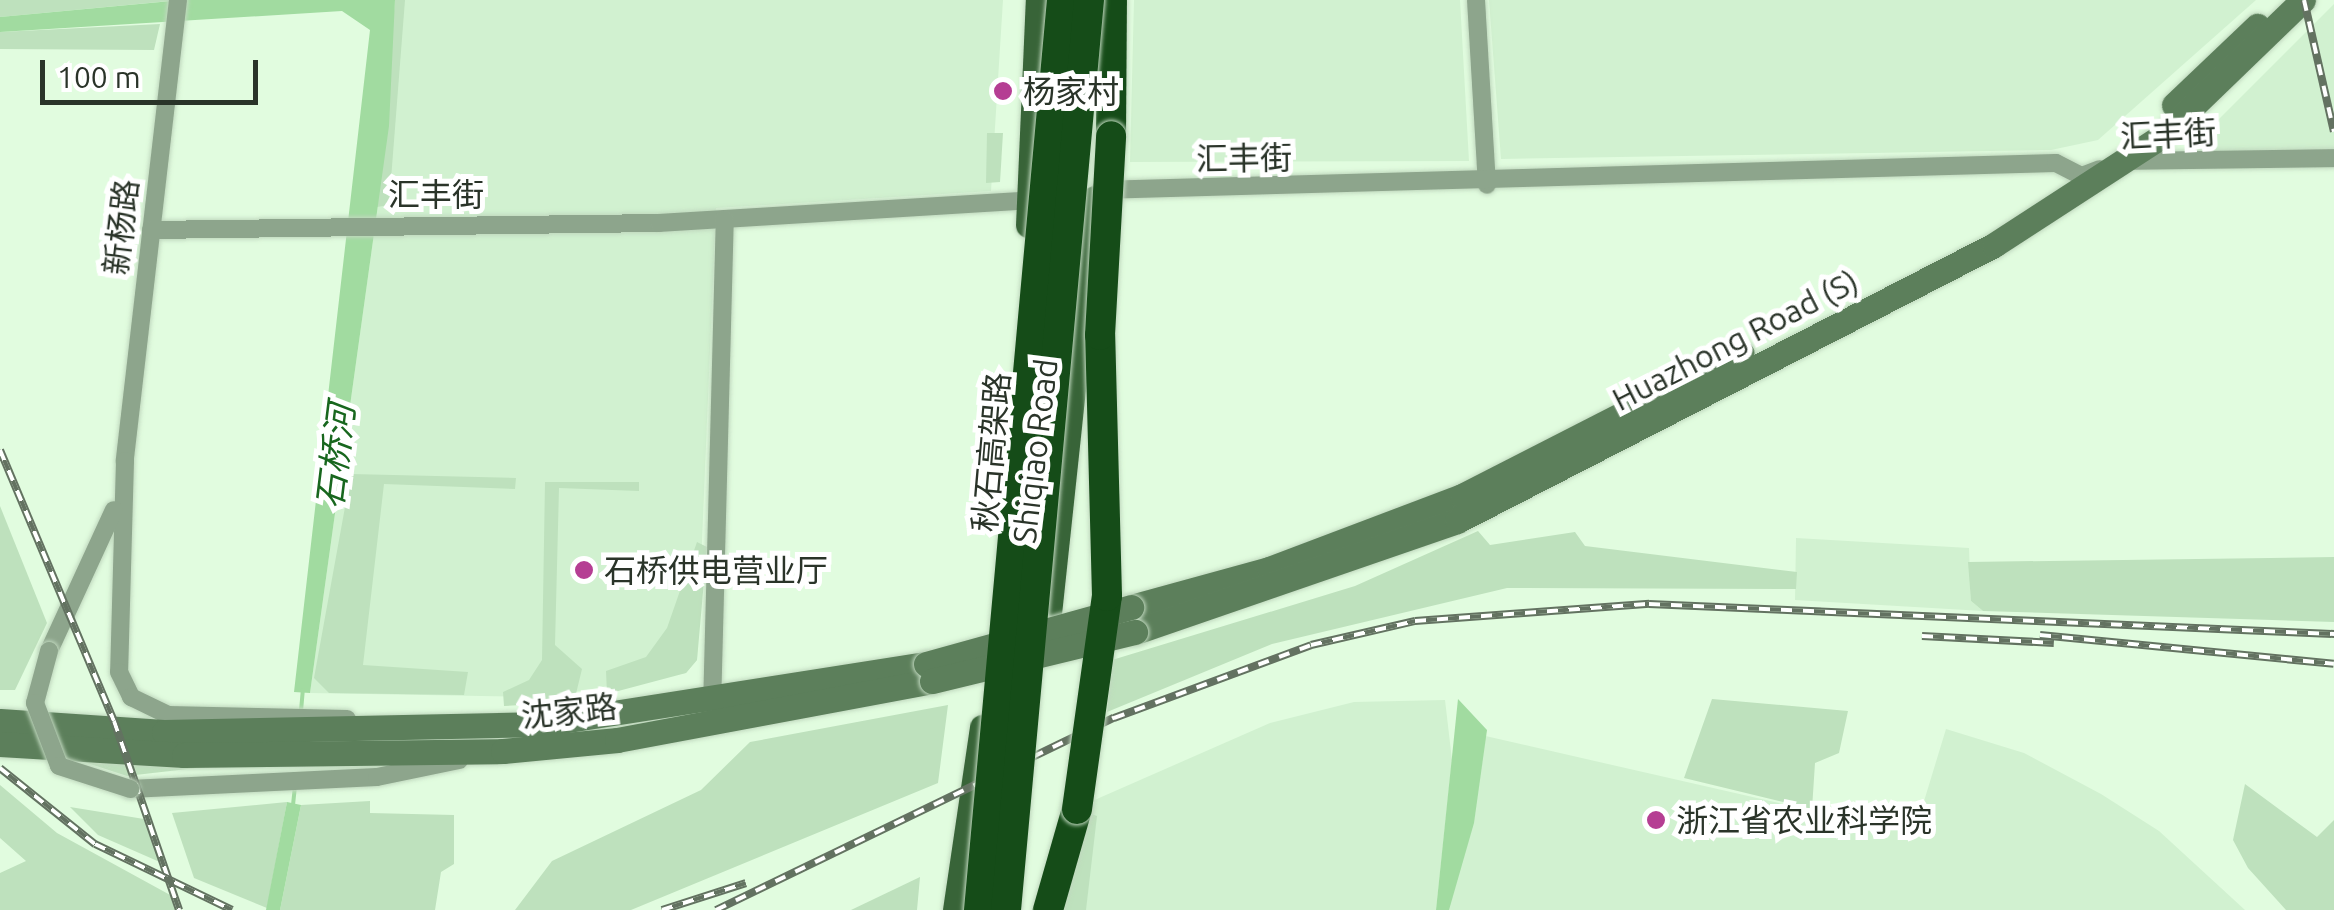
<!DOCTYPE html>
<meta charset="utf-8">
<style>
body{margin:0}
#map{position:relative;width:2334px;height:910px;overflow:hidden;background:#e1fcdf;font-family:Ubuntu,"Noto Sans SC",sans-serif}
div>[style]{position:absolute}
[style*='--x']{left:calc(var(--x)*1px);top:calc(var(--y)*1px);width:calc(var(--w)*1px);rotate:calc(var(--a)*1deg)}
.built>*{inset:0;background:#d1f1d0}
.green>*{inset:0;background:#bee1bd}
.water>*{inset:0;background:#a1dba0}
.stream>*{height:4px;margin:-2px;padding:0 2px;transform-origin:2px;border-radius:2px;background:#a1dba0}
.roads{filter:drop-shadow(0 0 2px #c0d8be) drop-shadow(0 0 2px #c0d8be)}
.street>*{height:18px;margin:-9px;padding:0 9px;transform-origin:9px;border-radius:9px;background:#8da58c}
.secondary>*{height:25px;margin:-12.5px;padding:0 12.5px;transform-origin:12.5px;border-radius:12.5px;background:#5c7f5b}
.primary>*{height:25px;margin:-12.5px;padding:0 12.5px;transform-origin:12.5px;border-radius:12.5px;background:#386438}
.highway>*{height:30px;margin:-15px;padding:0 15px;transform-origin:15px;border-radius:15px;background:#154c18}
.rail>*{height:8px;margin-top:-4px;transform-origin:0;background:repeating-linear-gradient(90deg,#fff 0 11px,#637261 0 22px);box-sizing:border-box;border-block:2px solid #637261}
.bridges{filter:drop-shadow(0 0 2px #c0d8be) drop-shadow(0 0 2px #c0d8be)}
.street-bridge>*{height:18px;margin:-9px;padding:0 9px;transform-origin:9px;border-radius:9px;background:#8da58c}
.secondary-bridge>*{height:25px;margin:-12.5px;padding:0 12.5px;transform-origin:12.5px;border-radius:12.5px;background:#5c7f5b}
.highway-bridge>*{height:30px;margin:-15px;padding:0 15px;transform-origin:15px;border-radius:15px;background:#154c18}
.dots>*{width:28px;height:28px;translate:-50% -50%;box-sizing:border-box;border:5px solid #fff;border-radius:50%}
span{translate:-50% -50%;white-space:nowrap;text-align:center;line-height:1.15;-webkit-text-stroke:10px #fff;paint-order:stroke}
.poi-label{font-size:32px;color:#2a3429}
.left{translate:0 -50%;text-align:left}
.street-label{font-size:32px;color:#2a3429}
.water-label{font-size:35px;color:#18671e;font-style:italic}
.scale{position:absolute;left:40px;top:60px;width:218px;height:45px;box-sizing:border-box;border:5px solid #2a3429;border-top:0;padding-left:12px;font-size:30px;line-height:35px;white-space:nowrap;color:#2a3429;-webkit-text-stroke:8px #fff;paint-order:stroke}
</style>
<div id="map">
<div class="built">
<i style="clip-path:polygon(395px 0,1003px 0,991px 191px,716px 208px,697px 660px,686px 673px,545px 697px,310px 693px,389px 126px)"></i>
<i style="clip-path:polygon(1134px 0,1460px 0,1469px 161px,1130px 162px)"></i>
<i style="clip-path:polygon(1489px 0,2256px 0,2098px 140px,2051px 150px,1501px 159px)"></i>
<i style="clip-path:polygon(2334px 4px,2334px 150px,2217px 154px,2198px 140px)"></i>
<i style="clip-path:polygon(1796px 538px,1969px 548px,1971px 601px,1983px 611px,1795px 600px)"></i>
<i style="clip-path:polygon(1445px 700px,1452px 760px,1436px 910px,1065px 910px,1090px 802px,1270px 723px,1354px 702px)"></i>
<i style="clip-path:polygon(1946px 729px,2024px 753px,2101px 794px,2159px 831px,2245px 910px,1442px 910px,1468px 732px,1914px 834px)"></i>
</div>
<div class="green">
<i style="clip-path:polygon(0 0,170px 0,170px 1px,0 17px)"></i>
<i style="clip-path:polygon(395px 0,405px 0,389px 205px,377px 207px)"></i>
<i style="clip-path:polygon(160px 24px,154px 50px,0 49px,0 32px)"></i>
<i style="clip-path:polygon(987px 133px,1003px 133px,1000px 182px,986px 183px)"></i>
<i style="clip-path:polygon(351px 474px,516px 478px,515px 489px,384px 484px,363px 665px,468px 672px,464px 695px,329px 693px,314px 678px)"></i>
<i style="clip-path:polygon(545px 482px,639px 482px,639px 491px,559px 488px,555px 645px,582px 669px,574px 702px,504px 706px,503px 692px,529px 680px,542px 660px)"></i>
<i style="clip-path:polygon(0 506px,47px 623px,15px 690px,0 690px)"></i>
<i style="clip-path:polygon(1478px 531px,1490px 545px,1575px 532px,1585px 546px,1797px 572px,1796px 589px,1507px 588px,1272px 644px,1107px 712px,1112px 660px,1355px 586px)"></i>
<i style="clip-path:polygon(697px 542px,707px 547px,697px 660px,686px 673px,607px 694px,606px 671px,646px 657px,667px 628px)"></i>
<i style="clip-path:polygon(2334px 557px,2334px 622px,1983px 611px,1971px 601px,1968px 562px)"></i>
<i style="clip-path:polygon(1712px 699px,1848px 711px,1839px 753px,1815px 763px,1812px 809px,1684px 778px)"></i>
<i style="clip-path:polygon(948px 705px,938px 783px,631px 910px,515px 910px,552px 861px,701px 790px,750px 742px)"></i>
<i style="clip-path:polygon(78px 760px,107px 763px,213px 766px,127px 776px)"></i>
<i style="clip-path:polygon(2245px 784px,2317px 837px,2334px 820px,2334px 910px,2286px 910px,2248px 868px,2233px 840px)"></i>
<i style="clip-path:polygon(0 785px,57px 833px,172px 896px,176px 910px,0 910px,0 873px,26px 861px,0 838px)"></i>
<i style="clip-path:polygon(370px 801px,370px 813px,454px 815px,454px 864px,441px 872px,435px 910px,280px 910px,301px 805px)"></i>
<i style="clip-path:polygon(287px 802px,267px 908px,194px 878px,172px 813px)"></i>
<i style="clip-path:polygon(70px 807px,144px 819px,162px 863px,98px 835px)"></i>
<i style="clip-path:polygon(1077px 809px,1097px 816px,1086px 910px,1051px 910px)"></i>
<i style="clip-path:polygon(920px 877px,917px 910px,851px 910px)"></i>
</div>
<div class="water">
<i style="clip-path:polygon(182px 0,395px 0,389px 126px,310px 693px,294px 692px,370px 30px,342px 11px,0 32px,0 17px)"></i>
<i style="clip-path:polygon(1458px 699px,1487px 730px,1474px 823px,1449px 910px,1436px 910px)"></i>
<i style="clip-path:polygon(287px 802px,301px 805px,280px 910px,266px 910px)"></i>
</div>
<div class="stream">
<i style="--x:301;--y:711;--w:21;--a:-85"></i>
<i style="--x:293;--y:805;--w:20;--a:-84"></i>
</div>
<div class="roads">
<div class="street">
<i style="--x:178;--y:0;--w:464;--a:96.6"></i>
<i style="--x:125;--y:461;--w:211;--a:91.6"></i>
<i style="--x:119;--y:672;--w:28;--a:64"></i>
<i style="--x:131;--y:697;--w:41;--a:25.9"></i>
<i style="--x:168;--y:715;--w:179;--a:1.3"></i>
<i style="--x:1476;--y:0;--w:185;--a:86.6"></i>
<i style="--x:2125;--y:161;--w:209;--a:-0.8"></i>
<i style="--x:1100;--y:190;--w:956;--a:-1.62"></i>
<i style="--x:2056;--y:163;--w:29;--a:27"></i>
<i style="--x:2082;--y:176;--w:19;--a:-21"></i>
<i style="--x:151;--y:230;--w:508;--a:-0.79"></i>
<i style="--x:659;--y:223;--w:382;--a:-3.5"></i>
<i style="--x:49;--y:651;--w:155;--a:-65.3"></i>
<i style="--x:712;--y:708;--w:489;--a:-88.5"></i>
<i style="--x:130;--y:789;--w:247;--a:-2.8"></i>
<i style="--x:377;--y:777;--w:84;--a:-11.7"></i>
</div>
<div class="secondary">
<i style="--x:2174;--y:105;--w:115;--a:-43.6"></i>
<i style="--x:1131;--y:607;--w:143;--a:-15.4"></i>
<i style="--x:1269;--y:569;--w:206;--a:-20.7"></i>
<i style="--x:1462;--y:496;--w:314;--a:-27.1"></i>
<i style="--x:1135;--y:632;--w:341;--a:-19"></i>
<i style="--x:1457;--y:521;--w:604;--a:-27.2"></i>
<i style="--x:1994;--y:245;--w:200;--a:-33"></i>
<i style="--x:2162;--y:136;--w:196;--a:-44"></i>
<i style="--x:0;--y:721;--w:164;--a:3.8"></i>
<i style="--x:164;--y:732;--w:379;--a:-1.2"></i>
<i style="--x:543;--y:724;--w:388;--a:-8.9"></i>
<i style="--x:0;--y:744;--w:184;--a:3.4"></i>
<i style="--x:184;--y:755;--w:319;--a:-0.7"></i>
<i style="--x:503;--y:751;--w:115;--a:-5.5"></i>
<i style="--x:617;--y:740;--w:320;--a:-10.6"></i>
</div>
<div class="primary">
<i style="--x:1028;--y:225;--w:225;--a:-87.5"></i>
<i style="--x:1045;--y:651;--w:455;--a:-83.9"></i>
<i style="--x:955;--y:910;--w:185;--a:-81.6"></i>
</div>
<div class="highway">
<i style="--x:1111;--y:136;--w:136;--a:-89.6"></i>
<i style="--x:1048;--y:910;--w:105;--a:-74"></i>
</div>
</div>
<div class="rail">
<i style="--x:2304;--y:0;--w:135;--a:77.2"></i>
<i style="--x:0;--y:450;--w:294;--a:67.2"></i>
<i style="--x:114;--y:721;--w:200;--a:71"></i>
<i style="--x:2040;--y:635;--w:295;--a:5.6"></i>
<i style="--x:1922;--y:636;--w:132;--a:3"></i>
<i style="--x:0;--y:768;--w:122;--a:38.7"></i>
<i style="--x:95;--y:844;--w:152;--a:25.7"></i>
<i style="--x:662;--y:910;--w:88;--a:-17.8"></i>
<i style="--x:716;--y:910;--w:442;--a:-25.8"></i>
<i style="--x:1114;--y:718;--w:210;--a:-20.3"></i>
<i style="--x:1311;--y:645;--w:107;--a:-13"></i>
<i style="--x:1415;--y:621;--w:235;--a:-4.2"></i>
<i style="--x:1649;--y:604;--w:686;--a:2.51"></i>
</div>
<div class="bridges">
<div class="street-bridge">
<i style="--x:49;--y:651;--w:54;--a:105.1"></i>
<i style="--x:35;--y:703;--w:67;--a:69.1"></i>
<i style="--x:59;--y:766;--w:75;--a:17.9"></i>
</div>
<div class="secondary-bridge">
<i style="--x:926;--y:664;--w:213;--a:-15.5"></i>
<i style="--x:932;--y:681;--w:209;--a:-13.6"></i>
</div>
<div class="highway-bridge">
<i style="--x:1077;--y:809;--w:215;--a:-82"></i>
<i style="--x:1107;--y:596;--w:261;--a:-91.5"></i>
<i style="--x:1100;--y:335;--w:199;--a:-86.8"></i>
<i style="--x:979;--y:910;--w:914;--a:-84.79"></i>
<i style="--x:1006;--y:910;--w:914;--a:-84.79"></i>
</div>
</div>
<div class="dots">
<i style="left:1003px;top:91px;background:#b53e93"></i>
<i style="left:584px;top:570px;background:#b53e93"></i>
<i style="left:1656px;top:820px;background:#b53e93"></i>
</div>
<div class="poi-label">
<span class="left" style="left:1023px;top:91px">杨家村</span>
<span class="left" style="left:604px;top:570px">石桥供电营业厅</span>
<span class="left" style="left:1676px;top:820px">浙江省农业科学院</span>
</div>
<div class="street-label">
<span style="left:2168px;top:134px;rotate:-3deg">汇丰街</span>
<span style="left:1244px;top:158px;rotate:-1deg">汇丰街</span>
<span style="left:436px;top:194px">汇丰街</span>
<span style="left:121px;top:227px;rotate:-83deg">新杨路</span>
<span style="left:1735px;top:340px;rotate:-27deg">Huazhong Road (S)</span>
<span style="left:1035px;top:451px;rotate:-83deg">Shiqiao Road</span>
<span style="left:991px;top:452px;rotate:-85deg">秋石高架路</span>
<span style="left:569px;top:711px;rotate:-6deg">沈家路</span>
</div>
<div class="water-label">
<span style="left:335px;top:456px;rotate:-83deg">石桥河</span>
</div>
<div class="scale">100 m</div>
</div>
